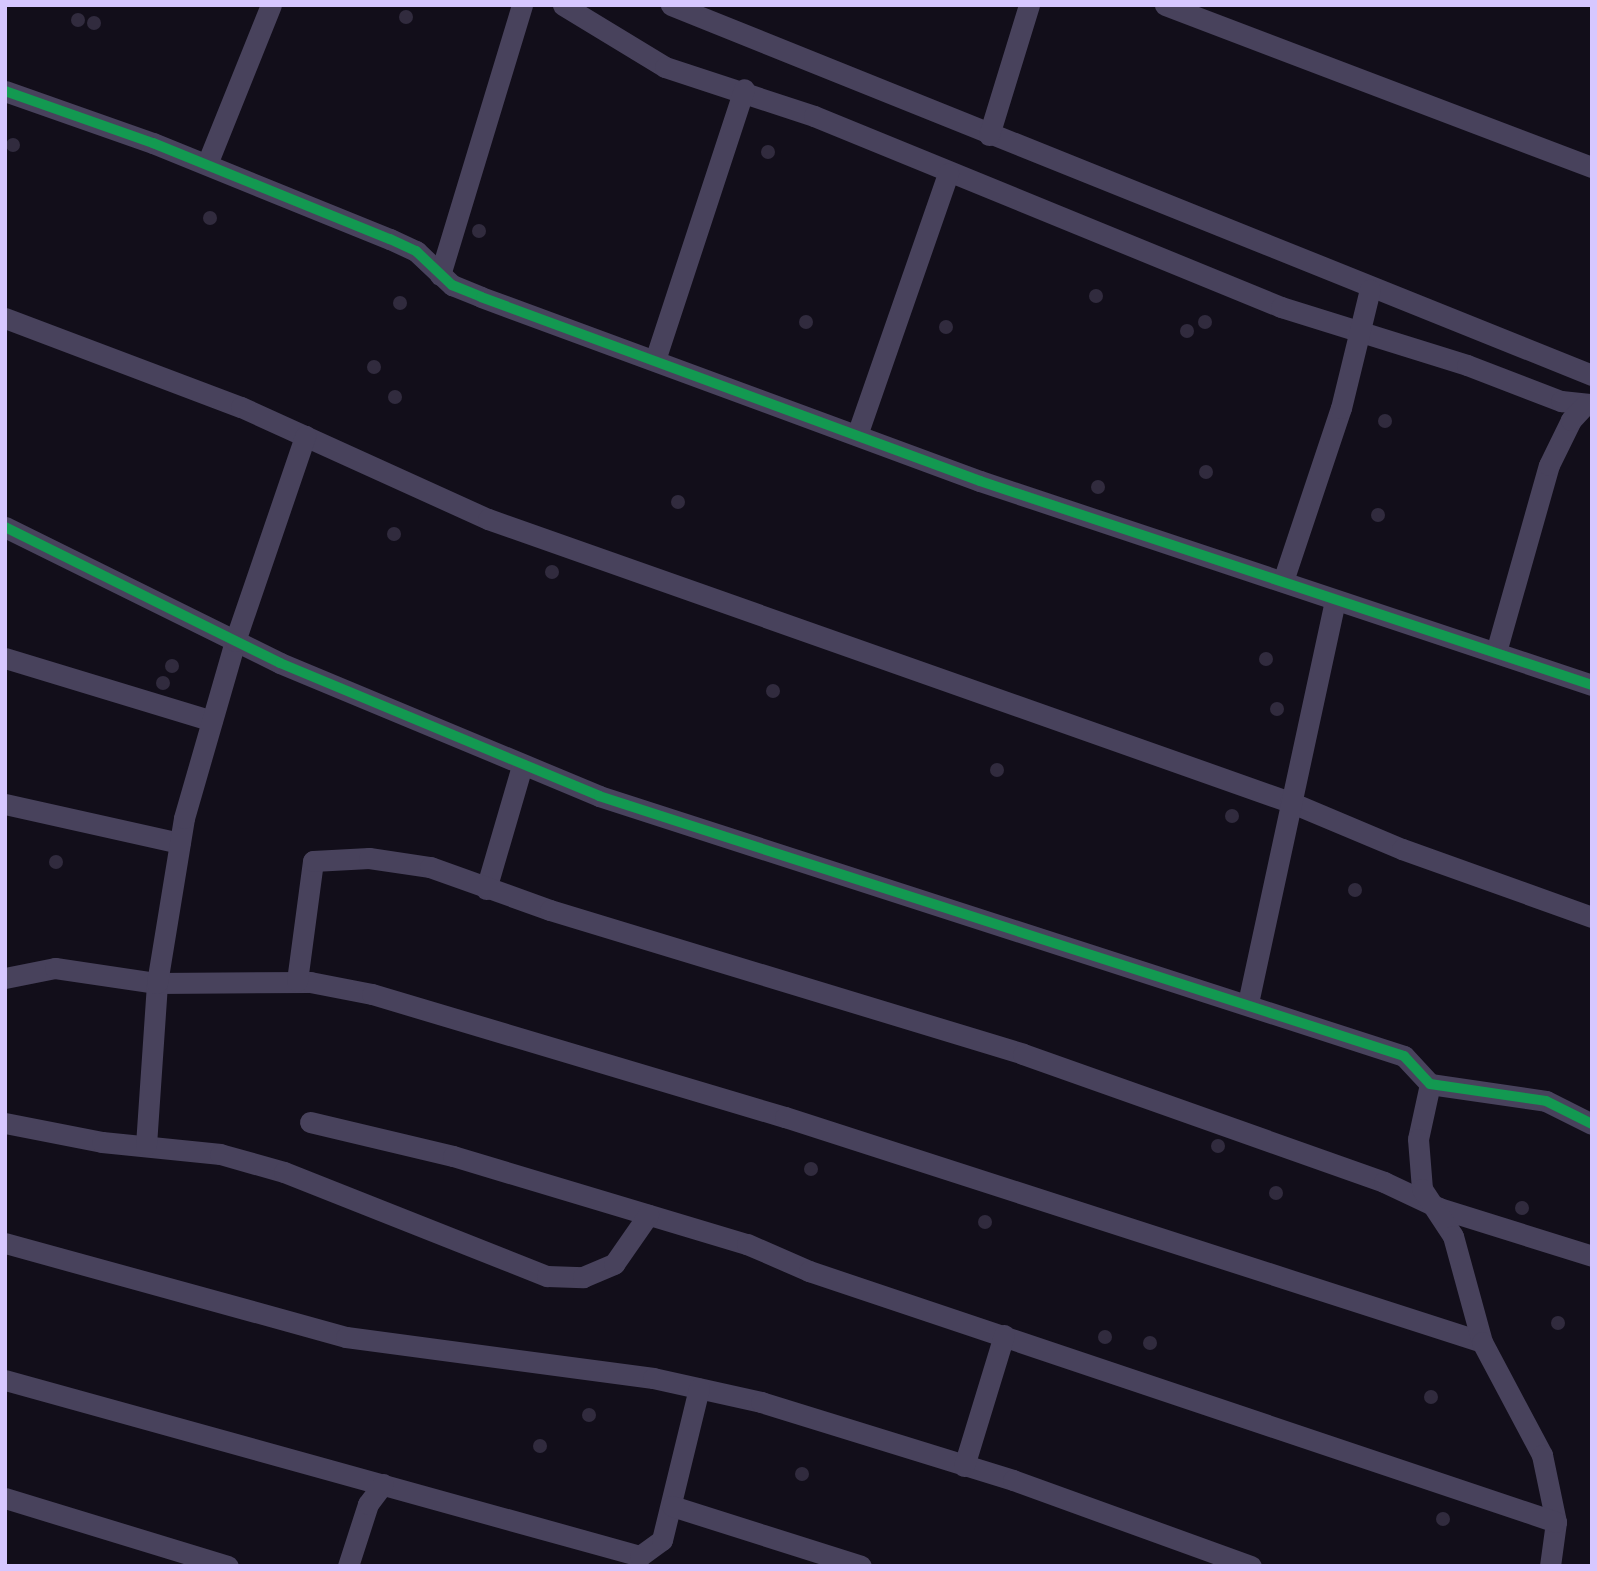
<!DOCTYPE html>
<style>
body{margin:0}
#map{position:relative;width:1597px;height:1571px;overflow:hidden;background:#120e1a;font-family:"Open Sans",sans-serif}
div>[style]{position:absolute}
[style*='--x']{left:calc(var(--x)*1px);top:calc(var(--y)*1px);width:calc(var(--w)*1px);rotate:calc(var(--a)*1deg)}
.building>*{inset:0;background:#312b3e}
.round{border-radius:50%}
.minor>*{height:21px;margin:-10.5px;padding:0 10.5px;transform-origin:10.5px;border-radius:10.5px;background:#48425c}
.cycleway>*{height:10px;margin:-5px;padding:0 5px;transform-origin:5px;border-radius:5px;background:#139951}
span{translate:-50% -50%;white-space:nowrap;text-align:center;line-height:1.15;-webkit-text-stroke:6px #110a1e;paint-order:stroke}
.frame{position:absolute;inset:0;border:7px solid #d6c7ff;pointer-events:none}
</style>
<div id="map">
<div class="building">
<i class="round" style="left:399px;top:10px;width:14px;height:14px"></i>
<i class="round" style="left:71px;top:13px;width:14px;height:14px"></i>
<i class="round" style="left:87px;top:16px;width:14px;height:14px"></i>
<i class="round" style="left:6px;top:138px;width:14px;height:14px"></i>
<i class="round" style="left:761px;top:145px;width:14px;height:14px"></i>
<i class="round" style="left:203px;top:211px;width:14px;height:14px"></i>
<i class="round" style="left:472px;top:224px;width:14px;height:14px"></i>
<i class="round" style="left:1089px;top:289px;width:14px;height:14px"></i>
<i class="round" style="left:393px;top:296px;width:14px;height:14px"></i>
<i class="round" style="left:799px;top:315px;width:14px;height:14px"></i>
<i class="round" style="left:1198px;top:315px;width:14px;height:14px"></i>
<i class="round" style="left:939px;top:320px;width:14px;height:14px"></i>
<i class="round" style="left:1180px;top:324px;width:14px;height:14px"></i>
<i class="round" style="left:367px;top:360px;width:14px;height:14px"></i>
<i class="round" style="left:388px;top:390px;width:14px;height:14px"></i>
<i class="round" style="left:1378px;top:414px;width:14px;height:14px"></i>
<i class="round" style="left:1199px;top:465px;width:14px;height:14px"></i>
<i class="round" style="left:1091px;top:480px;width:14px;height:14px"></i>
<i class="round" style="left:671px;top:495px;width:14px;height:14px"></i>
<i class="round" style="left:1371px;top:508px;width:14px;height:14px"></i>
<i class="round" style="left:387px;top:527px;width:14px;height:14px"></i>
<i class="round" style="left:545px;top:565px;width:14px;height:14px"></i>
<i class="round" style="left:1259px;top:652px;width:14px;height:14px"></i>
<i class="round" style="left:165px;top:659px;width:14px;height:14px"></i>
<i class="round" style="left:156px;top:676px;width:14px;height:14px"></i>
<i class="round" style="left:766px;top:684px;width:14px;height:14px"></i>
<i class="round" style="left:1270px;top:702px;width:14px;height:14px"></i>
<i class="round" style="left:990px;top:763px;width:14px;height:14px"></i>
<i class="round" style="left:1225px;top:809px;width:14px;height:14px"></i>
<i class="round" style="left:49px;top:855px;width:14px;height:14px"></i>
<i class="round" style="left:1348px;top:883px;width:14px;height:14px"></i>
<i class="round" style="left:1211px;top:1139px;width:14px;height:14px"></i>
<i class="round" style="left:804px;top:1162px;width:14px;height:14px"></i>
<i class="round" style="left:1269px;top:1186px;width:14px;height:14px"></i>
<i class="round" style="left:1515px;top:1201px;width:14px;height:14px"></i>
<i class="round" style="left:978px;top:1215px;width:14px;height:14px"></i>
<i class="round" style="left:1551px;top:1316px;width:14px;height:14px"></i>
<i class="round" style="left:1098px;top:1330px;width:14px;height:14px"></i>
<i class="round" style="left:1143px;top:1336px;width:14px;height:14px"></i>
<i class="round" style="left:1424px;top:1390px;width:14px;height:14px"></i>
<i class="round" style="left:582px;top:1408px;width:14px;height:14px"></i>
<i class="round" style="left:533px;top:1439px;width:14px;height:14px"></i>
<i class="round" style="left:795px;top:1467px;width:14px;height:14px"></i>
<i class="round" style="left:1436px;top:1512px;width:14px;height:14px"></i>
</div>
<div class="minor">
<i style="--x:563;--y:5;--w:119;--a:31.3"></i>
<i style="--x:665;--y:67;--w:157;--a:18.2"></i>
<i style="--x:814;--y:116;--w:505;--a:22.24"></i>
<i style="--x:1281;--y:307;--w:195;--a:17.3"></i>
<i style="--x:1467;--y:365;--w:101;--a:21"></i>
<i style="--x:1561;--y:401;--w:31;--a:6"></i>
<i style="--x:671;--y:5;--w:993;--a:21.89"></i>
<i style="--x:1165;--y:5;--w:457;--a:20.8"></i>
<i style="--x:5;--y:91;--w:157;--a:19.4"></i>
<i style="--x:153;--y:143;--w:256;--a:22.1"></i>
<i style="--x:390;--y:239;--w:29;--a:25"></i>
<i style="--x:416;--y:251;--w:50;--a:43.4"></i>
<i style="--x:452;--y:285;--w:31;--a:22"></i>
<i style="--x:481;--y:297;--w:532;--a:20.24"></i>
<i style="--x:980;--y:481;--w:645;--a:18.43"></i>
<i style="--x:989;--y:135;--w:136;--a:-72.9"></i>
<i style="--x:207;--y:164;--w:171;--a:-68.1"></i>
<i style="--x:440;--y:275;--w:282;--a:-73.1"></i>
<i style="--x:5;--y:318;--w:252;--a:20.7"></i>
<i style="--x:241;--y:407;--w:271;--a:24.4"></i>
<i style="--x:488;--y:519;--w:850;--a:19.44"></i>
<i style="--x:1290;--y:802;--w:121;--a:22.8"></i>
<i style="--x:1402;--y:849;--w:202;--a:19.7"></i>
<i style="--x:655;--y:360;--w:285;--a:-71.8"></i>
<i style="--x:857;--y:435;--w:277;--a:-70.8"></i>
<i style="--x:5;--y:527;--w:307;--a:26.3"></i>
<i style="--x:280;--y:663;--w:346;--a:22.6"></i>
<i style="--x:599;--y:796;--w:846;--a:17.9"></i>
<i style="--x:1404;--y:1056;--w:38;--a:47"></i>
<i style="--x:1430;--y:1084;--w:117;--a:8.3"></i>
<i style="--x:1546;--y:1101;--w:51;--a:26.6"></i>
<i style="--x:1283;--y:581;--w:182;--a:-71.5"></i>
<i style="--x:1341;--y:408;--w:122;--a:-76.3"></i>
<i style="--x:1496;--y:652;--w:194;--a:-74.2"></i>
<i style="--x:1549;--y:465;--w:50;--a:-63.9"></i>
<i style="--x:1571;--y:420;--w:21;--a:-47"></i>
<i style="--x:5;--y:658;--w:216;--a:16.9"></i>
<i style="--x:5;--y:804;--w:179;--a:12.6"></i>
<i style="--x:486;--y:889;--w:128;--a:-73.7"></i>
<i style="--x:5;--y:978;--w:51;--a:-11.3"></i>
<i style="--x:55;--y:968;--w:103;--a:8.4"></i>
<i style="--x:157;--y:983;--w:153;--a:-0.4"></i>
<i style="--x:310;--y:982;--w:63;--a:11"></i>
<i style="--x:372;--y:994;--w:431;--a:16.6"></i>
<i style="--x:785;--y:1117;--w:732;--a:17.89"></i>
<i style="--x:297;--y:981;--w:121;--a:-82.4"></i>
<i style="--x:313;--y:861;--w:56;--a:-3.1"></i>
<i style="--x:369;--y:858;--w:62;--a:8.4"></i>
<i style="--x:430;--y:867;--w:127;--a:19.7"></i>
<i style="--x:550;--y:910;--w:494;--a:16.9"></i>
<i style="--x:1023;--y:1054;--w:383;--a:19.5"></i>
<i style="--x:1384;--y:1182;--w:61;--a:25.3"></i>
<i style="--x:1439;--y:1208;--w:160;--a:17.4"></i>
<i style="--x:1248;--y:1003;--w:412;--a:-77.8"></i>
<i style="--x:1430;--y:1084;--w:56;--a:102.3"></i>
<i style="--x:1418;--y:1139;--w:50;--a:85.4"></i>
<i style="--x:1422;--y:1189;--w:56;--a:56.6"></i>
<i style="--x:1453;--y:1236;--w:110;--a:74.7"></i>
<i style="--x:1482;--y:1342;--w:128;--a:62"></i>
<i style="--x:1542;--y:1455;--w:68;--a:78.2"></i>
<i style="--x:1556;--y:1522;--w:44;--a:97.8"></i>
<i style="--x:310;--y:1122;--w:147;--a:13.4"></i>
<i style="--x:453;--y:1156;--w:307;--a:16.7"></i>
<i style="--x:747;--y:1244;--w:68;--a:23.5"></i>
<i style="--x:809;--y:1271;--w:788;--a:18.57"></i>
<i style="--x:5;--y:1123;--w:99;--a:11.1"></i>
<i style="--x:102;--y:1142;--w:119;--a:5.8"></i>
<i style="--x:220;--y:1154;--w:66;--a:15.7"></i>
<i style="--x:284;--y:1172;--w:283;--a:21.6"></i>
<i style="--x:547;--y:1276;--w:36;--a:2"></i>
<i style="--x:583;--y:1277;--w:34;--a:-23"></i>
<i style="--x:614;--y:1264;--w:60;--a:-55.2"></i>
<i style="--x:146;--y:1145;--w:162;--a:-86.1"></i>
<i style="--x:157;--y:983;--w:167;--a:-80.7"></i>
<i style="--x:184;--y:818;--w:184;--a:-73.9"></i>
<i style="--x:235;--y:641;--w:217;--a:-71.1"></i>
<i style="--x:5;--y:1243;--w:354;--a:15.4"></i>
<i style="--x:346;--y:1337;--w:310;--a:7.6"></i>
<i style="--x:653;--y:1378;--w:111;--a:12.5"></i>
<i style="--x:761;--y:1402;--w:264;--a:17.2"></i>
<i style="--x:1013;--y:1480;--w:253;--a:19.9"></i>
<i style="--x:5;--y:1380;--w:659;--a:15.49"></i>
<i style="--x:640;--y:1556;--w:27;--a:-36"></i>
<i style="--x:662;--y:1540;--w:156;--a:-76.3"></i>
<i style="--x:964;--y:1466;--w:137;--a:-73"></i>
<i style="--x:5;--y:1498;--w:233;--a:17"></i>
<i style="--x:672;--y:1506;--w:198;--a:17.6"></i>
<i style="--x:348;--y:1566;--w:65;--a:-72.1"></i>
<i style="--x:368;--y:1504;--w:25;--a:-53"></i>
</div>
<div class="cycleway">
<i style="--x:5;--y:91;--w:157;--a:19.4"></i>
<i style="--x:153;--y:143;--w:256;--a:22.1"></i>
<i style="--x:390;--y:239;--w:29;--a:25"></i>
<i style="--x:416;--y:251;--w:50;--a:43.4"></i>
<i style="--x:452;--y:285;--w:31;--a:22"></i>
<i style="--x:481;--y:297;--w:532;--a:20.24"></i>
<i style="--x:980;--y:481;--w:645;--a:18.43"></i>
<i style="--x:5;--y:527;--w:307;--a:26.3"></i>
<i style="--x:280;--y:663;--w:346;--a:22.6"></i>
<i style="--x:599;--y:796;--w:846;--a:17.9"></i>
<i style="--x:1404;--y:1056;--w:38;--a:47"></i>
<i style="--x:1430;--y:1084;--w:117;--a:8.3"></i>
<i style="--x:1546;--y:1101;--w:51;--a:26.6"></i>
</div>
<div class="frame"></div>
</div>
